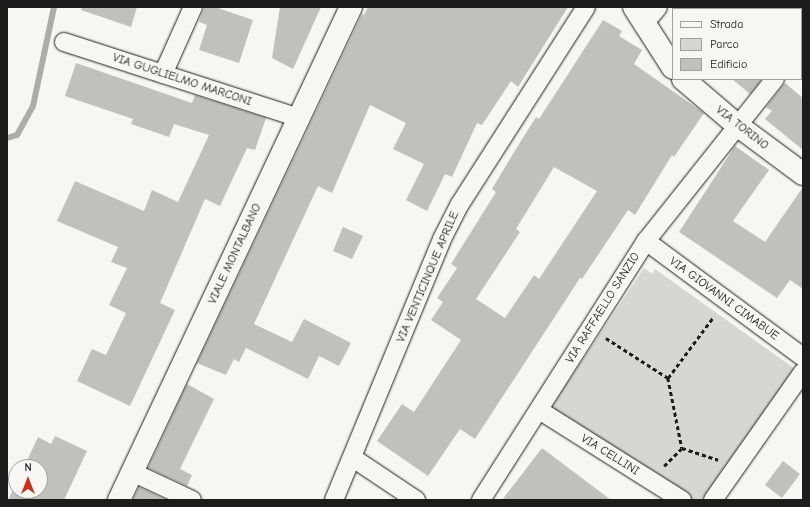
<!DOCTYPE html>
<style>
body{margin:0}
#map{position:relative;width:810px;height:507px;overflow:hidden;background:#f6f6f2;font-family:"Comic Neue",sans-serif}
div>[style]{position:absolute}
[style*='--x']{left:calc(var(--x)*1px);top:calc(var(--y)*1px);width:calc(var(--w)*1px);rotate:calc(var(--a)*1deg)}
.green>*{inset:0;background:#d6d6d2}
.stream>*{height:6px;margin:-3px;padding:0 3px;transform-origin:3px;border-radius:3px;background:#acaca9}
.building>*{inset:0;background:#c0c0bd}
.path>*{height:2.5px;margin-top:-1.25px;transform-origin:0;background:repeating-linear-gradient(90deg,#1c1c1c 0 4px,transparent 0 7px)}
.roads{filter:drop-shadow(0 0 1px #1c1c1c) drop-shadow(0 0 1px #1c1c1c)}
.minor>*{height:18px;margin:-9px;padding:0 9px;transform-origin:9px;border-radius:9px;background:#f6f6f2}
.tertiary>*{height:22px;margin:-11px;padding:0 11px;transform-origin:11px;border-radius:11px;background:#f6f6f2}
span{translate:-50% -50%;white-space:nowrap;text-align:center;line-height:1.15;-webkit-text-stroke:3px #f6f6f2;paint-order:stroke}
.street-label{font-size:12px;color:#1c1c1c}
.frame{position:absolute;inset:0;border:8px solid #1c1c1c;pointer-events:none}
.legend{position:absolute;left:672px;top:8px;width:130px;height:72px;box-sizing:border-box;background:#f6f6f2;border:1px solid #9f9f9c;margin:0;padding:5px 7px;list-style:none;font-size:12px;color:#1c1c1c}
.legend li{display:flex;align-items:center;gap:8px;height:20px}
.legend b{width:20px;border:1px solid #9f9f9c}
.north{position:absolute;left:8px;top:459px;width:40px;height:40px;box-sizing:border-box;background:#f6f6f2;border:1px solid #9f9f9c;border-radius:50%;rotate:0deg;font-size:11px;font-weight:700;line-height:16px;text-align:center;color:#1c1c1c}
.north::after{content:'';display:block;margin:auto;width:14px;height:18px;background:#c8321e;clip-path:polygon(50% 0,100% 100%,50% 72%,0 100%)}
</style>
<div id="map">
<div class="green">
<i style="clip-path:polygon(644px 268px,652px 274px,655px 269px,795px 369px,705px 500px,691px 500px,551px 407px)"></i>
</div>
<div class="stream">
<i style="--x:7;--y:138;--w:10;--a:-17"></i>
<i style="--x:17;--y:135;--w:33;--a:-61"></i>
<i style="--x:33;--y:106;--w:101;--a:-78"></i>
</div>
<div class="building">
<i style="clip-path:polygon(82px 7px,137px 7px,131px 27px,81px 10px)"></i>
<i style="clip-path:polygon(204px 7px,215px 7px,253px 20px,239px 63px,199px 50px,207px 25px,199px 22px)"></i>
<i style="clip-path:polygon(280px 7px,321px 7px,293px 69px,272px 58px)"></i>
<i style="clip-path:polygon(368px 7px,568px 7px,518px 87px,511px 81px,482px 125px,477px 123px,452px 177px,445px 174px,427px 211px,406px 200px,424px 164px,393px 149px,406px 123px,370px 105px,332px 193px,318px 186px,254px 324px,292px 342px,304px 319px,351px 343px,339px 366px,319px 356px,308px 379px,246px 348px,239px 362px,234px 359px,226px 375px,197px 363px,362px 14px,364px 15px)"></i>
<i style="clip-path:polygon(evenodd,603px 20px,622px 31px,619px 36px,642px 50px,634px 64px,704px 113px,674px 157px,672px 155px,635px 215px,628px 210px,582px 279px,580px 278px,475px 439px,460px 429px,428px 476px,377px 441px,402px 404px,414px 412px,461px 340px,431px 320px,443px 302px,437px 298px,457px 268px,451px 264px,496px 192px,492px 189px,519px 144px,536px 117px,539px 119px,603px 20px,554px 167px,597px 191px,539px 279px,534px 275px,505px 318px,476px 299px,520px 232px,516px 229px,554px 167px)"></i>
<i style="clip-path:polygon(76px 63px,192px 103px,195px 95px,266px 118px,255px 150px,247px 148px,220px 206px,205px 199px,160px 303px,175px 310px,130px 406px,77px 381px,92px 349px,106px 355px,126px 313px,109px 305px,127px 268px,111px 262px,118px 247px,57px 221px,75px 181px,144px 211px,152px 190px,178px 202px,209px 135px,174px 124px,169px 137px,131px 124px,133px 119px,65px 96px)"></i>
<i style="clip-path:polygon(732px 79px,762px 79px,750px 94px)"></i>
<i style="clip-path:polygon(785px 83px,803px 98px,803px 150px,765px 119px,772px 111px,766px 107px)"></i>
<i style="clip-path:polygon(735px 146px,769px 170px,733px 221px,765px 242px,803px 187px,803px 289px,790px 280px,777px 298px,679px 232px)"></i>
<i style="clip-path:polygon(343px 227px,363px 236px,352px 259px,333px 251px)"></i>
<i style="clip-path:polygon(187px 384px,214px 399px,180px 469px,192px 475px,187px 486px,148px 468px)"></i>
<i style="clip-path:polygon(55px 436px,87px 451px,64px 500px,8px 500px,16px 483px,16px 491px,40px 491px,40px 467px,24px 467px,38px 437px,51px 444px)"></i>
<i style="clip-path:polygon(542px 448px,611px 500px,502px 500px)"></i>
<i style="clip-path:polygon(783px 461px,800px 474px,782px 498px,765px 485px)"></i>
<i style="clip-path:polygon(139px 487px,167px 500px,133px 500px)"></i>
</div>
<div class="path">
<i style="--x:606;--y:338;--w:74;--a:32.8"></i>
<i style="--x:668;--y:378;--w:71;--a:78.7"></i>
<i style="--x:682;--y:448;--w:38;--a:18"></i>
<i style="--x:668;--y:378;--w:77;--a:-53.4"></i>
<i style="--x:664;--y:466;--w:25;--a:-45"></i>
</div>
<div class="roads">
<div class="minor">
<i style="--x:643;--y:25;--w:23;--a:-50"></i>
<i style="--x:64;--y:42;--w:248;--a:17.9"></i>
<i style="--x:801;--y:48;--w:4;--a:-56"></i>
<i style="--x:163;--y:74;--w:73;--a:-65.9"></i>
<i style="--x:646;--y:241;--w:195;--a:36.5"></i>
<i style="--x:539;--y:410;--w:169;--a:32.2"></i>
<i style="--x:353;--y:458;--w:76;--a:33.7"></i>
<i style="--x:132;--y:472;--w:66;--a:25"></i>
<i style="--x:334;--y:500;--w:282;--a:-67.5"></i>
<i style="--x:442;--y:239;--w:39;--a:-63"></i>
<i style="--x:460;--y:204;--w:234;--a:-57.4"></i>
<i style="--x:481;--y:500;--w:307;--a:-57.5"></i>
<i style="--x:646;--y:241;--w:207;--a:-51.5"></i>
<i style="--x:713;--y:500;--w:156;--a:-54.9"></i>
</div>
<div class="tertiary">
<i style="--x:634;--y:7;--w:72;--a:57.4"></i>
<i style="--x:683;--y:79;--w:71;--a:40.4"></i>
<i style="--x:737;--y:125;--w:82;--a:36.6"></i>
<i style="--x:119;--y:500;--w:545;--a:-64.8"></i>
</div>
</div>
<div class="street-label">
<span style="left:182px;top:80px;rotate:18deg">VIA GUGLIELMO MARCONI</span>
<span style="left:742px;top:128px;rotate:38deg">VIA TORINO</span>
<span style="left:235px;top:254px;rotate:-65deg">VIALE MONTALBANO</span>
<span style="left:428px;top:277px;rotate:-67deg">VIA VENTICINQUE APRILE</span>
<span style="left:724px;top:299px;rotate:36deg">VIA GIOVANNI CIMABUE</span>
<span style="left:603px;top:308px;rotate:-58deg">VIA RAFFAELLO SANZIO</span>
<span style="left:610px;top:455px;rotate:32deg">VIA CELLINI</span>
</div>
<div class="frame"></div>
<ul class="legend">
<li><b style="height:5px;background:#f6f6f2"></b>Strada</li>
<li><b style="height:11px;background:#d6d6d2"></b>Parco</li>
<li><b style="height:11px;background:#c0c0bd"></b>Edificio</li>
</ul>
<div class="north">N</div>
</div>
